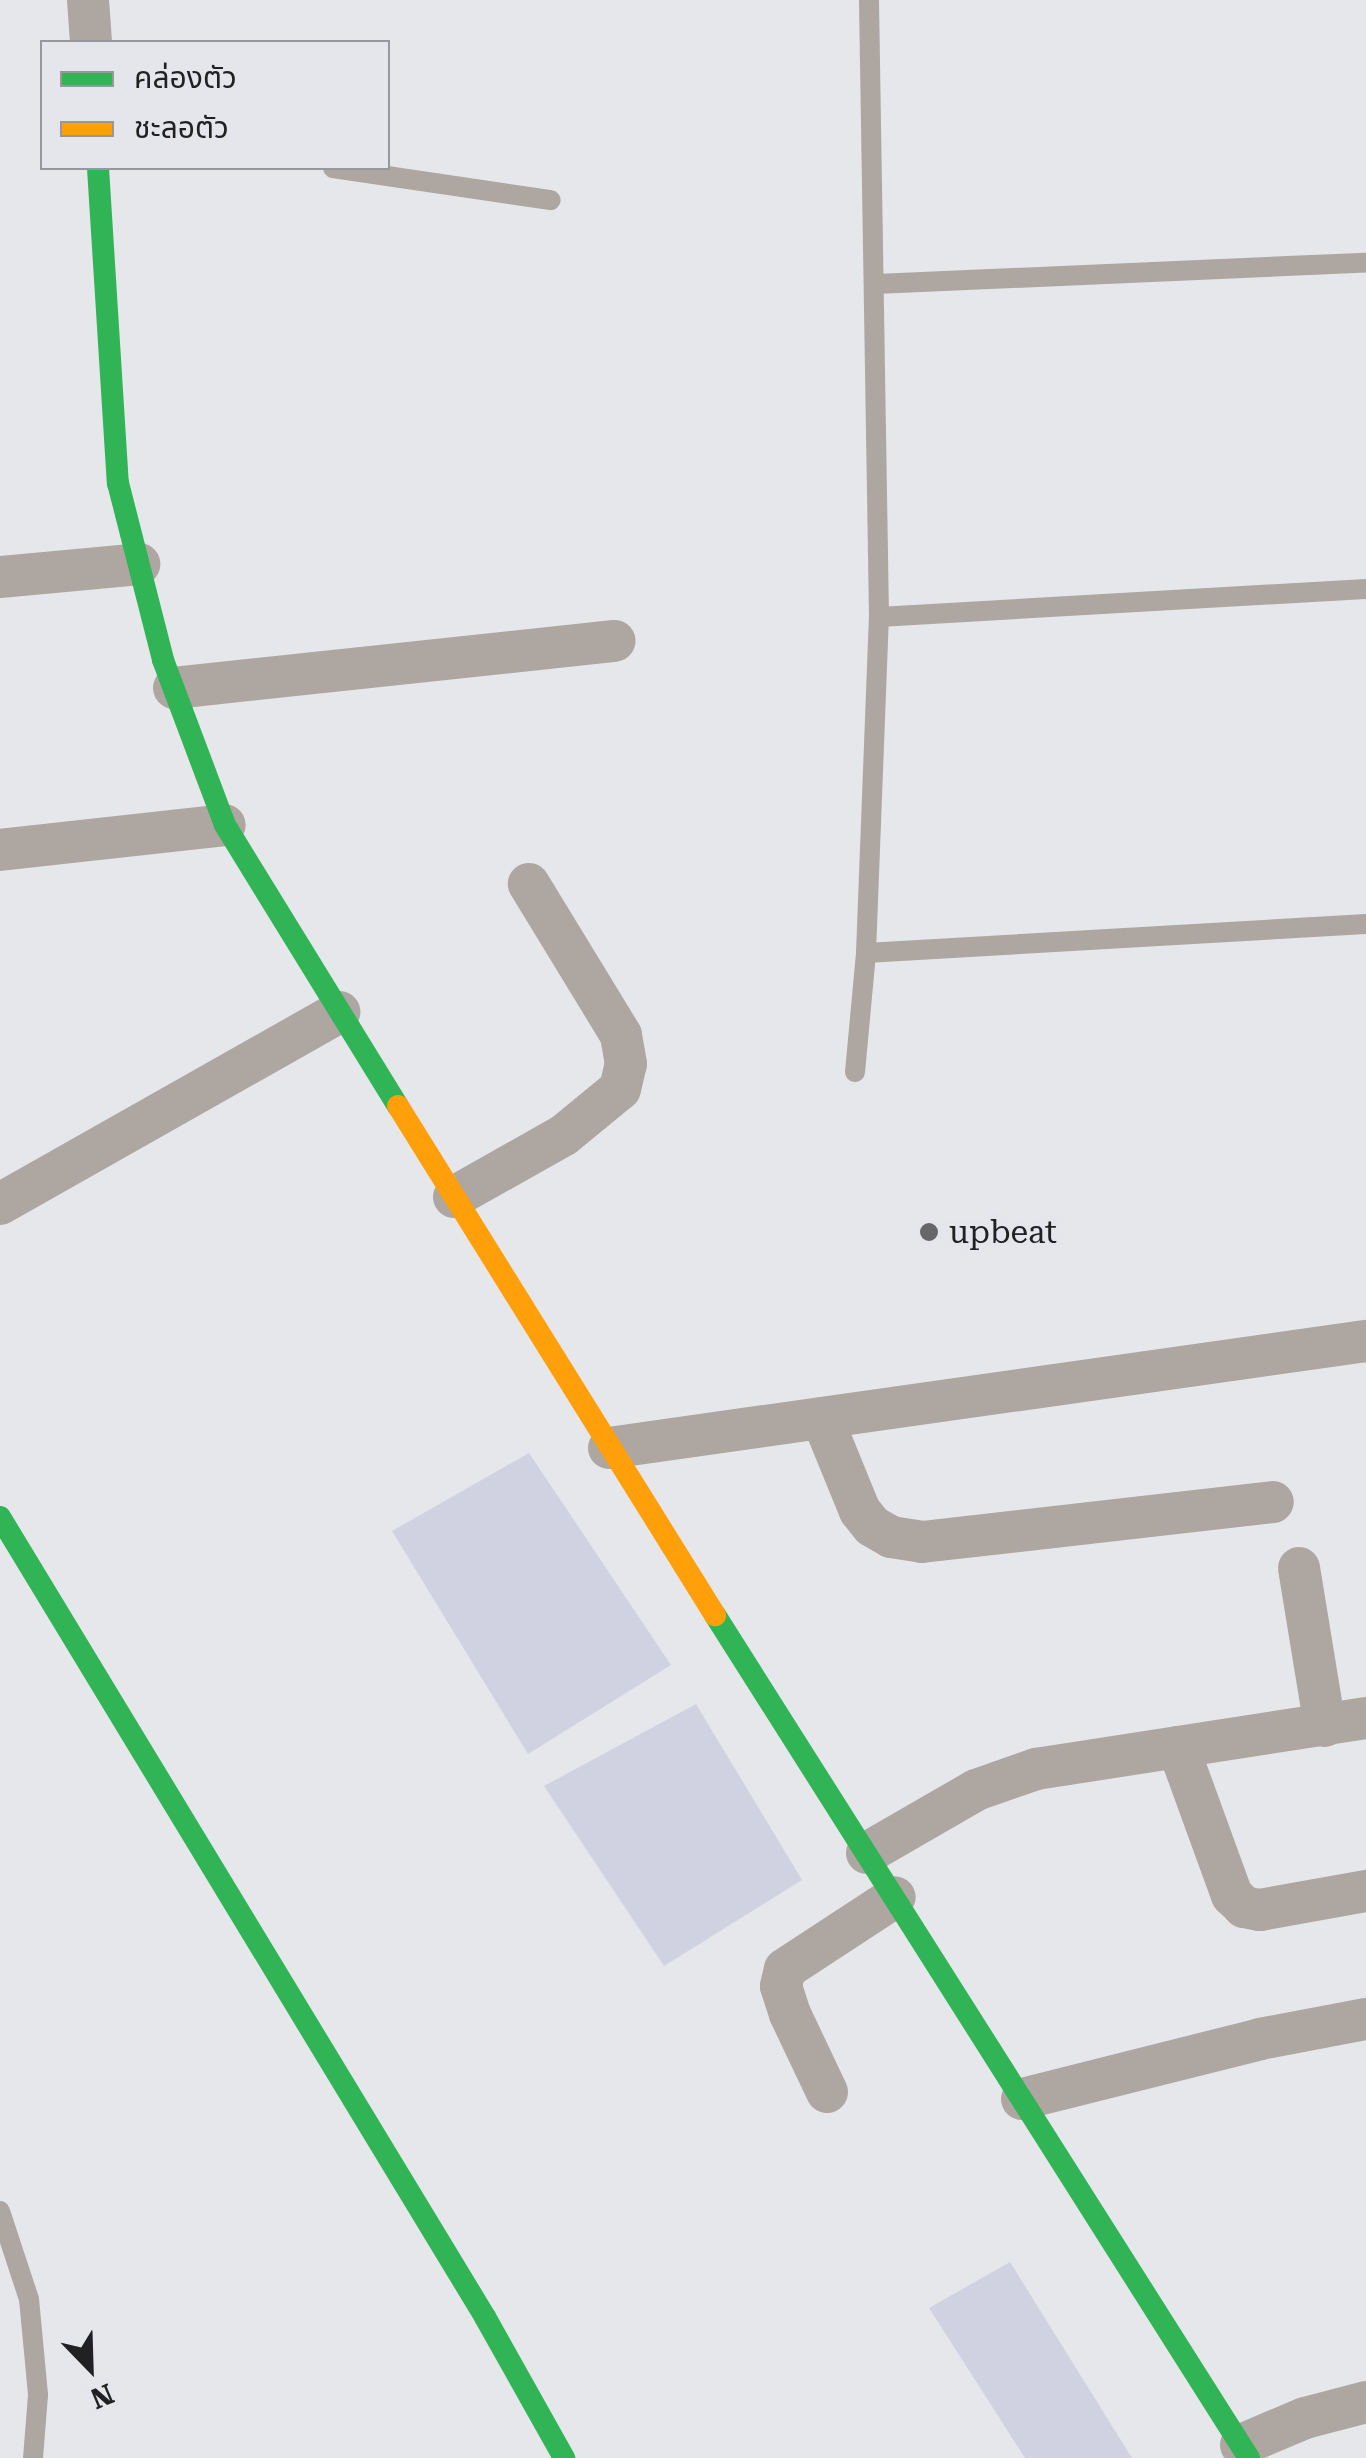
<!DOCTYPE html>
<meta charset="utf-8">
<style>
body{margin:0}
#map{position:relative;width:1366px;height:2458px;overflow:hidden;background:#e6e7eb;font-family:"Roboto Serif","Noto Sans Thai",serif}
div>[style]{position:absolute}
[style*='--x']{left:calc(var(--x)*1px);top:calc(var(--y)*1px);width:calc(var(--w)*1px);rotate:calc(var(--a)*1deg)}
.building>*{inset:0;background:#d1d2e1}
.lane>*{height:20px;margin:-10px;padding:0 10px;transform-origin:10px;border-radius:10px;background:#aea6a1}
.street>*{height:42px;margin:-21px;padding:0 21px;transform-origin:21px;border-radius:21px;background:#aea6a1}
.fast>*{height:22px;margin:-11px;padding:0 11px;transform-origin:11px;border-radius:11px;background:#30b455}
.slow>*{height:22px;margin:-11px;padding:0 11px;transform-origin:11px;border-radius:11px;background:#ff9f0a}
.dots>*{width:28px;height:28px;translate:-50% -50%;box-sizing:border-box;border:5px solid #e5e6ec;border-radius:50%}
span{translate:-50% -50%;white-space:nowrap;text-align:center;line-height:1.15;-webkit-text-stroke:9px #e5e6ec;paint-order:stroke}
.poi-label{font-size:32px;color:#212123}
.left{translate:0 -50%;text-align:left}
.legend{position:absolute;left:40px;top:40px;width:350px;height:130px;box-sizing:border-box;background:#e5e6ec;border:2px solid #97979c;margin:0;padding:12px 18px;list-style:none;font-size:30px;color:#212123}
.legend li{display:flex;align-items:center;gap:20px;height:50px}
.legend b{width:50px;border:2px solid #97979c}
.north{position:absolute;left:40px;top:2318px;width:100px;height:100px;-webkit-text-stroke:8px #e5e6ec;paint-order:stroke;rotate:157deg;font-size:28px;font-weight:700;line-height:40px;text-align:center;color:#212123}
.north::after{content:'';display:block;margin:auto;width:35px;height:45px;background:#212123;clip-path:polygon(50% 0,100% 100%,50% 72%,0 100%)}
</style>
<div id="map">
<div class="building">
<i style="clip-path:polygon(529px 1453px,671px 1665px,528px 1754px,392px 1531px)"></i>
<i style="clip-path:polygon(696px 1704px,802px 1880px,664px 1966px,544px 1786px)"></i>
<i style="clip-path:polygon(1010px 2262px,1132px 2458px,1025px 2458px,929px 2308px)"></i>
</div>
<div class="lane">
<i style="--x:333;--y:168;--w:220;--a:8.4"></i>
<i style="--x:876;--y:284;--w:490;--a:-2.5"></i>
<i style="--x:879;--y:617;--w:488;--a:-3.3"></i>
<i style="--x:866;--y:953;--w:501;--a:-3.32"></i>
<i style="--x:855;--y:1072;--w:120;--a:-84.7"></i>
<i style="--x:866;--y:953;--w:336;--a:-87.8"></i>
<i style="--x:879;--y:617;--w:617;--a:-90.93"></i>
<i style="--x:0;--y:2211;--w:93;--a:71.8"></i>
<i style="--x:29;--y:2299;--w:96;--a:84.6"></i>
<i style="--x:38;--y:2395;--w:63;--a:94.5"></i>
</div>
<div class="street">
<i style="--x:88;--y:0;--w:42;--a:85.9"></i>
<i style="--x:0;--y:577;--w:140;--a:-5.3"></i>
<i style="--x:174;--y:688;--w:443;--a:-6.1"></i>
<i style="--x:0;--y:850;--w:226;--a:-6.3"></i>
<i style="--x:454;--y:1197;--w:126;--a:-29.4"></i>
<i style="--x:564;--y:1135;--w:72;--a:-39.4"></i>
<i style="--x:620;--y:1089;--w:26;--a:-77"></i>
<i style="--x:626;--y:1064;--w:29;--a:-100"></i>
<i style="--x:621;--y:1035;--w:177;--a:-121.4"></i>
<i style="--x:0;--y:1204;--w:390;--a:-29.5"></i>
<i style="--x:822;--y:1418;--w:100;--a:67.8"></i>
<i style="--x:860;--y:1511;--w:19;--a:51"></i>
<i style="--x:872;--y:1526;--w:22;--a:30"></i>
<i style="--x:891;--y:1537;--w:31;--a:9"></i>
<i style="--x:922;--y:1542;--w:353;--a:-6.5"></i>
<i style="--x:609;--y:1448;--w:765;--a:-8.05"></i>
<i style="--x:1299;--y:1568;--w:160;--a:80.7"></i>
<i style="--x:1178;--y:1747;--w:158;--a:70"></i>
<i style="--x:1232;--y:1895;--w:17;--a:45"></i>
<i style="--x:1244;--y:1907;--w:16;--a:11"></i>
<i style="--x:1260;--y:1910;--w:108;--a:-10.2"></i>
<i style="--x:867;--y:1853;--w:126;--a:-30"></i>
<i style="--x:976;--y:1790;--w:64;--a:-19.3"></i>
<i style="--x:1036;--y:1769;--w:334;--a:-8.8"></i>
<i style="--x:827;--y:2092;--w:86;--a:-115.4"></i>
<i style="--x:790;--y:2014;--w:29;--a:-108"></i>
<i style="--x:781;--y:1986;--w:17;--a:-77"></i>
<i style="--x:785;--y:1969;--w:131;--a:-33.2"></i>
<i style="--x:1022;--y:2099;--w:245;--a:-14.1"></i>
<i style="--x:1260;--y:2039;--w:108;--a:-10.7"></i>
<i style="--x:1241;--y:2445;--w:69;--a:-22.9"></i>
<i style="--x:1305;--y:2418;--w:63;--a:-14.7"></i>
</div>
<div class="fast">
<i style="--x:98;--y:168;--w:316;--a:86.4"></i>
<i style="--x:118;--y:483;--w:183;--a:75.7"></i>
<i style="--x:163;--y:660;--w:176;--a:69.4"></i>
<i style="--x:225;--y:825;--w:330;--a:58.4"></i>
<i style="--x:0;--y:1517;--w:936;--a:58.77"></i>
<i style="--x:485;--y:2317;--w:162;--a:60.7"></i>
<i style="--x:715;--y:1615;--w:998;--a:57.65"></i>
</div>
<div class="slow">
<i style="--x:398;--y:1106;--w:600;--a:58.09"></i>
</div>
<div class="dots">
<i style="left:929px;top:1232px;background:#666669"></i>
</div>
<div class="poi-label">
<span class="left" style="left:949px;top:1232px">upbeat</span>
</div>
<ul class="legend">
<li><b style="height:12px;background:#30b455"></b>คล่องตัว</li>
<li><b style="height:12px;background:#ff9f0a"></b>ชะลอตัว</li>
</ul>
<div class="north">N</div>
</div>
